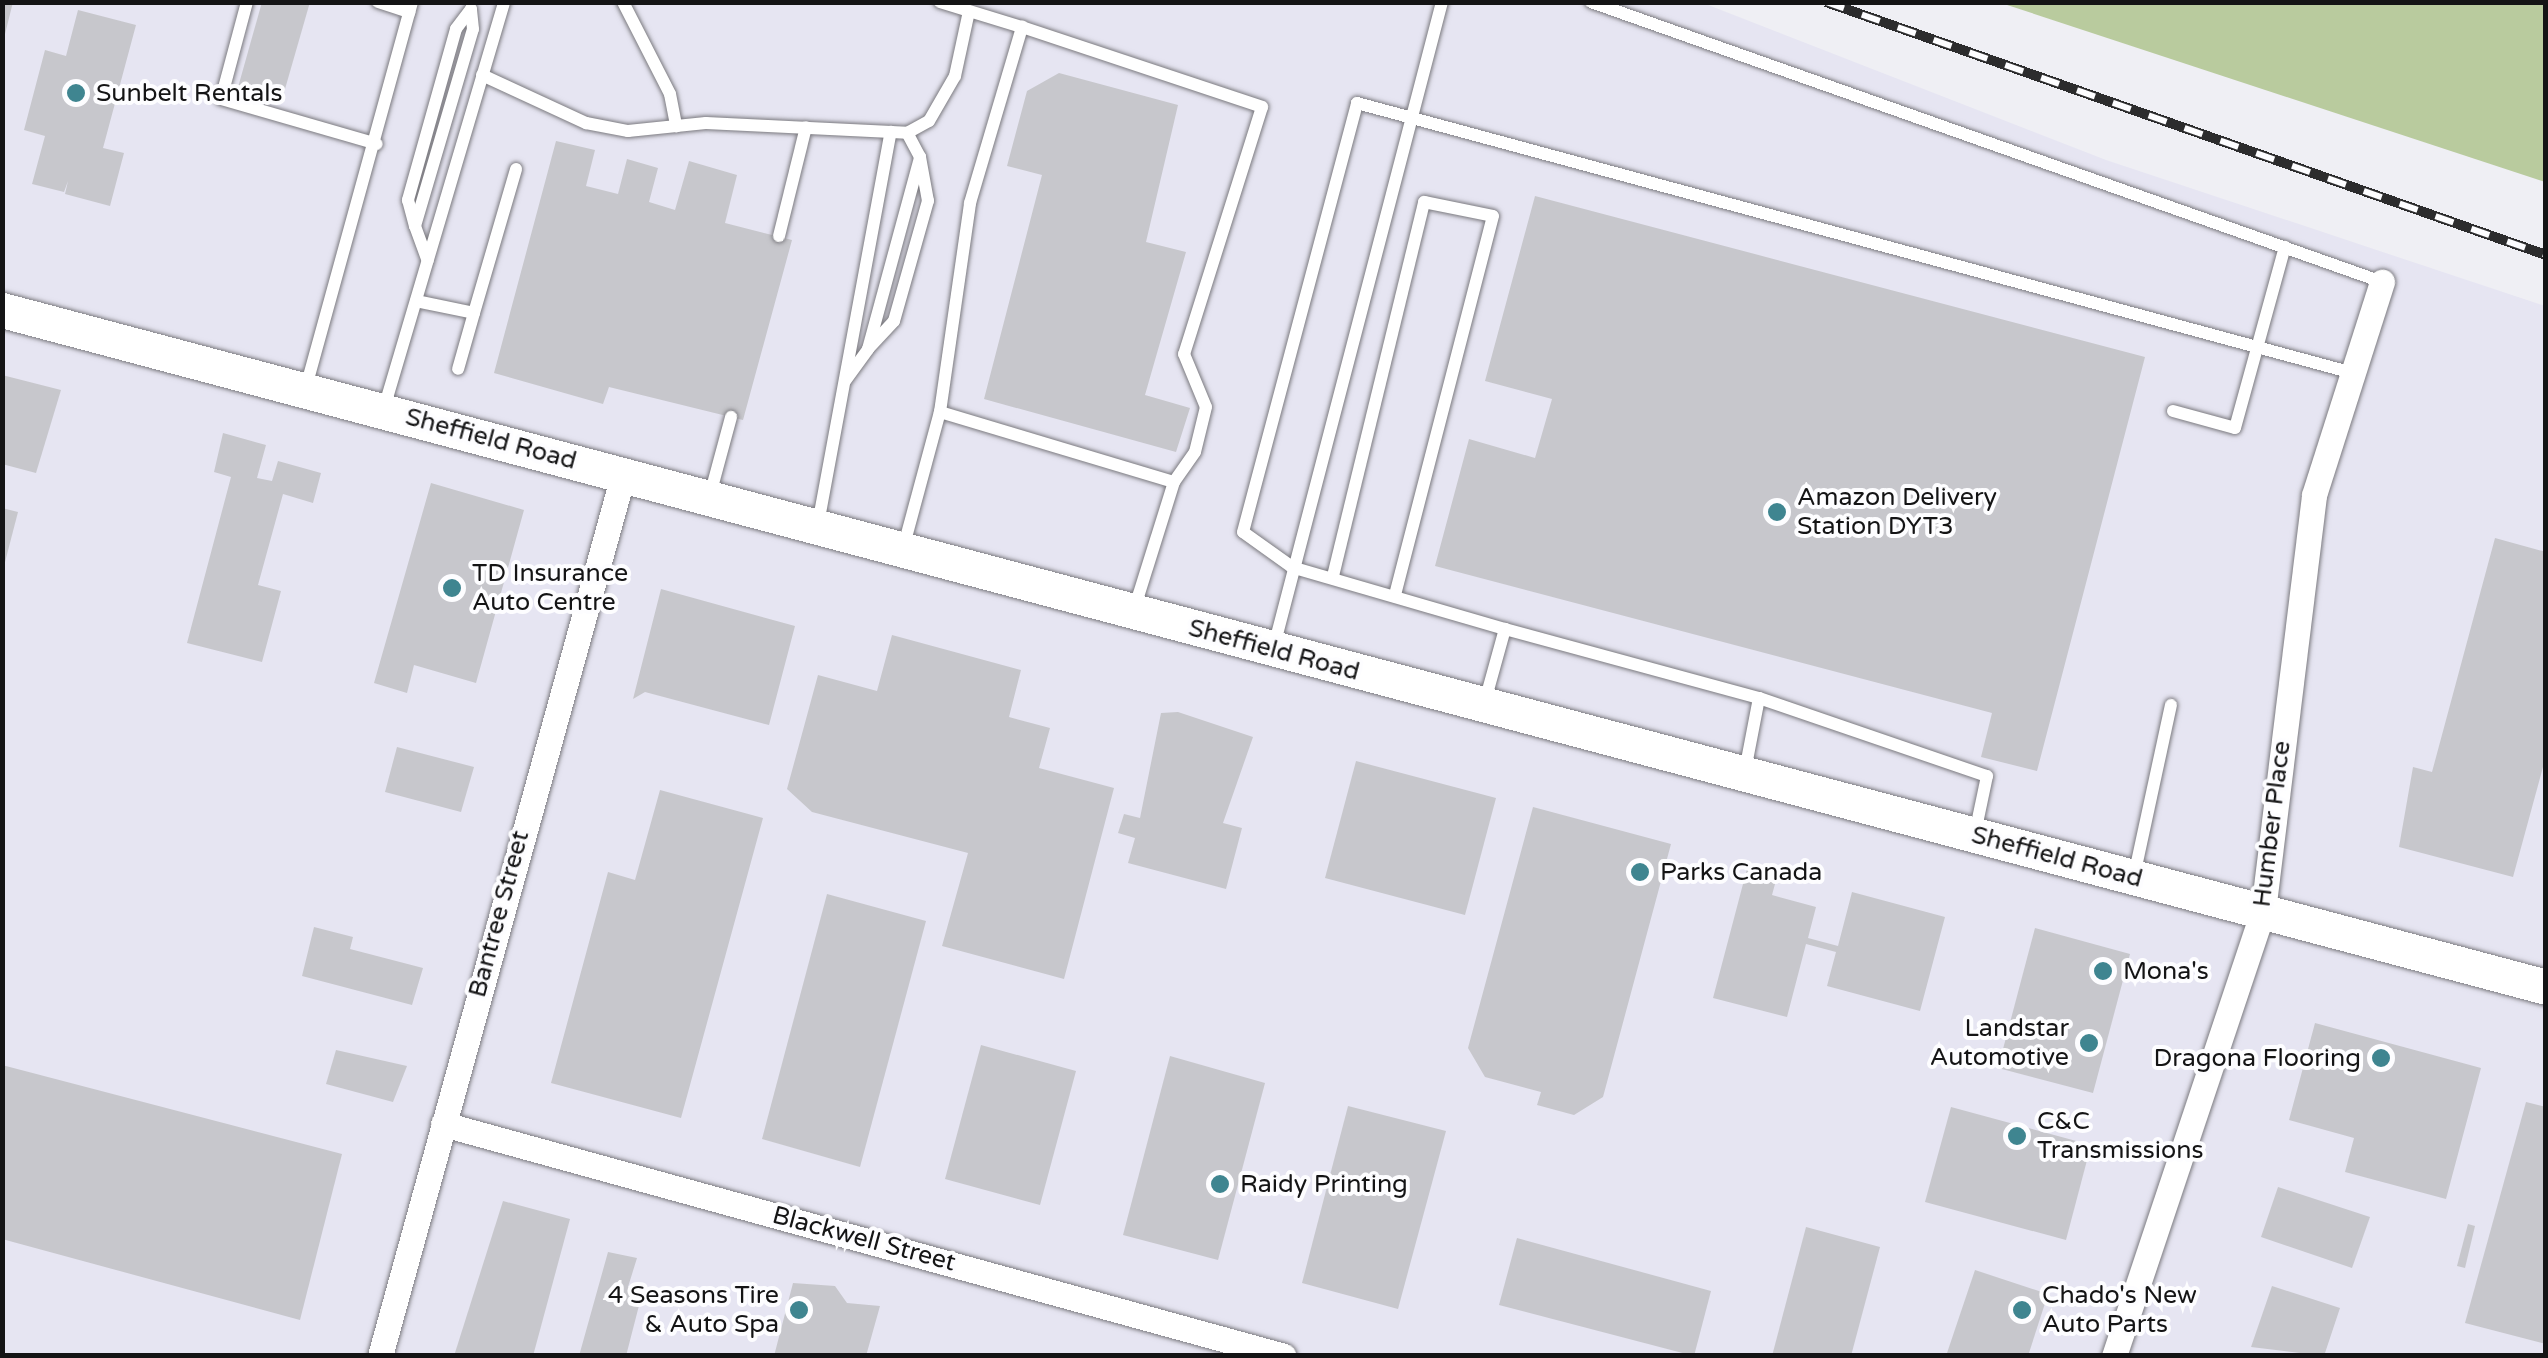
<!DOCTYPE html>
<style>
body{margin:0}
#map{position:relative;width:2548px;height:1358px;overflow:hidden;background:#efeff4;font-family:"Varela Round",sans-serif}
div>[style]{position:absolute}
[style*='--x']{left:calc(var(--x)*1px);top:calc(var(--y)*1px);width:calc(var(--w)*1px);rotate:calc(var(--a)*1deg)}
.built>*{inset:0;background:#e6e5f2}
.green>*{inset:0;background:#b9cb9e}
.building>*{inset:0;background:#c7c7cc}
.roads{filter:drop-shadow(0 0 2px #7b7a7f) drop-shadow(0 0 2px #7b7a7f)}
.lane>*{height:12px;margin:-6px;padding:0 6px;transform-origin:6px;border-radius:6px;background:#fff}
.street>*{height:25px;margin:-12.5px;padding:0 12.5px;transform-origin:12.5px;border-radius:12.5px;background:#fff}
.secondary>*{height:35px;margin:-17.5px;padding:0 17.5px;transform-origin:17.5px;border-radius:17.5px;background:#fff}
.rail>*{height:10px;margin-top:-5px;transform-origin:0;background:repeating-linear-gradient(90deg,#fdfdff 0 19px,#2c2c2d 0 38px);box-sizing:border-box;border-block:2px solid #2c2c2d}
.dots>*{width:28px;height:28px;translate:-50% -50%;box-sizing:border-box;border:5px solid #fdfdff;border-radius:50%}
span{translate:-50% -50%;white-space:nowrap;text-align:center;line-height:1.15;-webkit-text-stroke:8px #fdfdff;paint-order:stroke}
.poi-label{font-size:25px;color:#141415}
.left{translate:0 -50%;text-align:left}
.right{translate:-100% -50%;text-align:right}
.street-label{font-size:25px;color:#141415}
.frame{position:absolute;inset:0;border:5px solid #141415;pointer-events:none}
</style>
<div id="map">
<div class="built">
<i style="clip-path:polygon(3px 3px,1703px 3px,2106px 160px,2545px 306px,2545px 1355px,3px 1356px)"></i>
</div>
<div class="green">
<i style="clip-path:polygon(2001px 3px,2545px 3px,2545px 182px)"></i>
</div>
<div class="building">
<i style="clip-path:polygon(2px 2px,13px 2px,4px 38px,2px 38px)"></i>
<i style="clip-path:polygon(262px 2px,310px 2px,281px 103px,237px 91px)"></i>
<i style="clip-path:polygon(78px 10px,136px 25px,103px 148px,124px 153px,110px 206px,65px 194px,68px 181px,64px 192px,32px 184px,45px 136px,24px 130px,45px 50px,66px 56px)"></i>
<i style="clip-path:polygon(1059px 73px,1178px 105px,1146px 242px,1186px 252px,1145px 395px,1190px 408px,1176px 452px,984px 399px,1042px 175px,1007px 166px,1027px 91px)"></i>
<i style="clip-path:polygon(556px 141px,595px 150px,586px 186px,618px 194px,627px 159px,658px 168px,649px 202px,675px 210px,689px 161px,737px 175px,725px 223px,792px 240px,743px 420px,609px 387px,603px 404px,494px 373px)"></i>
<i style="clip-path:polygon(1535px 196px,2145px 357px,2037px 771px,1981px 757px,1992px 713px,1435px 566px,1469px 439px,1535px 458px,1552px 399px,1485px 381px)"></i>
<i style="clip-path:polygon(2px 375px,61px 390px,36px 473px,2px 464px)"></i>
<i style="clip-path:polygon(223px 433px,266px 445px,257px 478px,272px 481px,278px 461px,321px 473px,313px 503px,283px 494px,258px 585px,281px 591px,262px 662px,187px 643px,231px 477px,214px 472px)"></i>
<i style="clip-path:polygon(431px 483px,524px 510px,476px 683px,414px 665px,407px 693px,374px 683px)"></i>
<i style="clip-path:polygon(2px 508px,18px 512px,4px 566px,2px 566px)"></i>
<i style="clip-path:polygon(2495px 538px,2546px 552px,2546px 756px,2513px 877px,2399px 847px,2413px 767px,2432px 772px)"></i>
<i style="clip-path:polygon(661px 589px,795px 626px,769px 725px,645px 692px,633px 699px)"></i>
<i style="clip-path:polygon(892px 635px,1021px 670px,1009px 717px,1050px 728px,1039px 768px,1114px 788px,1064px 979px,942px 946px,968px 853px,812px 812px,787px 789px,818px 675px,877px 691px)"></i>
<i style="clip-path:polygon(1178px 712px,1253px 737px,1223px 823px,1242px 828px,1226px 889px,1128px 863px,1135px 838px,1118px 833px,1124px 814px,1140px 818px,1161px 713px)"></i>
<i style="clip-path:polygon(397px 747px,474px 767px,461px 812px,385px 792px)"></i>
<i style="clip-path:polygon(1356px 761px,1496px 798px,1465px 915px,1325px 878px)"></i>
<i style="clip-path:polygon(660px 790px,763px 818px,681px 1118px,551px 1083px,608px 872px,635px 880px)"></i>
<i style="clip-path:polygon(1533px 807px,1671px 844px,1603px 1097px,1574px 1115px,1537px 1105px,1541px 1092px,1485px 1077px,1468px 1048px)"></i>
<i style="clip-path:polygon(1748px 865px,1778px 873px,1772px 895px,1816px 907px,1808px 938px,1838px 946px,1852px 892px,1945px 917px,1920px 1011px,1827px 986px,1836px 952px,1806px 944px,1787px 1017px,1713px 998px)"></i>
<i style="clip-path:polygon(827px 894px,926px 921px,860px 1167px,762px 1139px)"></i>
<i style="clip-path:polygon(314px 927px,353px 937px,350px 949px,423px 968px,412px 1005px,302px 976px)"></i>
<i style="clip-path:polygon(2035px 928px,2130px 954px,2093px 1093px,1998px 1068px)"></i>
<i style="clip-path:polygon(2315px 1023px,2481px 1068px,2446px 1199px,2345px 1172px,2354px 1138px,2289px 1120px)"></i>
<i style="clip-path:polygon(981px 1045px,1076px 1071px,1040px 1205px,945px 1179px)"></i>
<i style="clip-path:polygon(336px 1050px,407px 1066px,393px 1102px,326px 1084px)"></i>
<i style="clip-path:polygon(1170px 1056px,1265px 1083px,1218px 1260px,1123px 1235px)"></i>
<i style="clip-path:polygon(2px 1065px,342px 1154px,300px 1320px,2px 1239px)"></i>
<i style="clip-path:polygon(2526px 1102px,2546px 1107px,2546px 1344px,2465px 1323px)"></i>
<i style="clip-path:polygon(1348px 1106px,1446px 1131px,1398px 1309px,1302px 1283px)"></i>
<i style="clip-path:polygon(1951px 1107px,2091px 1145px,2066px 1240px,1925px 1202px)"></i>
<i style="clip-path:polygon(2278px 1187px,2370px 1217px,2352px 1268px,2261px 1237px)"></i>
<i style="clip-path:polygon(503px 1201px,570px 1219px,533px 1356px,454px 1356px)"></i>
<i style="clip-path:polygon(2468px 1224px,2475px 1226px,2465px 1268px,2457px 1266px)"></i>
<i style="clip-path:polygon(1806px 1227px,1880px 1247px,1851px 1356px,1772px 1356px)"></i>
<i style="clip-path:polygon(1517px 1238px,1711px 1291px,1694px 1356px,1499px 1305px)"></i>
<i style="clip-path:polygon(608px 1252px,637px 1258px,628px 1287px,643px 1290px,626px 1356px,579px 1356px)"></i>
<i style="clip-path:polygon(1975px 1270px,2048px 1294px,2028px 1356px,1946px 1356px)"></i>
<i style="clip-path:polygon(793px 1283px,835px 1286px,847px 1303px,880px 1306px,866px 1356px,774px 1356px)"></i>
<i style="clip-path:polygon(2272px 1286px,2340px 1308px,2324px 1356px,2251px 1347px)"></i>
</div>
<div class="roads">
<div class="lane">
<i style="--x:247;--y:2;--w:100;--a:105"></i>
<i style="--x:221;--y:99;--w:162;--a:16.1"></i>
<i style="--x:378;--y:2;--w:33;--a:18"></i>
<i style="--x:623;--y:2;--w:103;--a:62.9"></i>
<i style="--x:670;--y:94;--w:33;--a:79"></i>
<i style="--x:940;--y:2;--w:86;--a:17"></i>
<i style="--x:1591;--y:2;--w:839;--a:19.49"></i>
<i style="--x:482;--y:75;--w:115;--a:24.8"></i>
<i style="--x:586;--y:123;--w:43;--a:10.8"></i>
<i style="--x:628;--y:131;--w:78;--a:-5.9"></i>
<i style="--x:706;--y:123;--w:201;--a:2.8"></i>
<i style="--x:907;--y:133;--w:25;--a:-29"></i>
<i style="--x:929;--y:121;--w:52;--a:-60"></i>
<i style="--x:955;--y:76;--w:66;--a:-77.8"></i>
<i style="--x:415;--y:226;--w:205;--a:-73.6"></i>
<i style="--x:473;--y:29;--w:20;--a:-96"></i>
<i style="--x:471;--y:9;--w:25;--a:127"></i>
<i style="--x:456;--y:29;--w:178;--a:105.7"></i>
<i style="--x:408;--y:200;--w:27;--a:75"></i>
<i style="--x:415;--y:226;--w:37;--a:70"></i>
<i style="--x:779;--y:236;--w:112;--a:-76.1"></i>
<i style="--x:416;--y:301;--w:59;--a:11.7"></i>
<i style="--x:474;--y:313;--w:58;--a:105.9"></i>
<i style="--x:474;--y:313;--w:150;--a:-73.7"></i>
<i style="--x:868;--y:349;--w:38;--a:-47"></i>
<i style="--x:894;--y:321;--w:125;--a:-74.2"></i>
<i style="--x:928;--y:201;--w:45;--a:-100.3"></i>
<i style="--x:845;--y:381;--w:39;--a:-54"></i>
<i style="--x:868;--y:349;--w:199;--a:-74.8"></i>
<i style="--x:920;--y:157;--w:27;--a:-118"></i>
<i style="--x:306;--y:387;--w:399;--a:-74.6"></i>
<i style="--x:384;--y:408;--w:423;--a:-73.5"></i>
<i style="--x:2173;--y:411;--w:64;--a:15.3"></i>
<i style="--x:2235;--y:428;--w:188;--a:-74.6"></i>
<i style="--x:940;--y:412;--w:244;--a:16.7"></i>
<i style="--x:1174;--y:482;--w:134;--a:107.4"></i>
<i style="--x:710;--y:495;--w:81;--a:-74.9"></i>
<i style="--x:818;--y:524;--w:399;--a:-79.5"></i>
<i style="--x:904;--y:545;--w:138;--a:-74.9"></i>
<i style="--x:940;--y:412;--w:211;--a:-81.8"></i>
<i style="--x:970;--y:203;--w:184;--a:-73.5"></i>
<i style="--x:1022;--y:27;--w:253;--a:18.4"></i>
<i style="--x:1262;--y:107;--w:259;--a:107.5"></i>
<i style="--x:1184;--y:354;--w:57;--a:67.5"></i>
<i style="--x:1206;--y:407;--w:46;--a:103.7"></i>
<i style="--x:1195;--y:452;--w:37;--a:125"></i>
<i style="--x:1333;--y:576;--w:385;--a:-76.3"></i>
<i style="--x:1424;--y:202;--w:70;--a:11.5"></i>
<i style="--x:1493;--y:216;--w:391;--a:104.5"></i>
<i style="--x:1505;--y:629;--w:263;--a:15.2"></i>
<i style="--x:1759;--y:698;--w:74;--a:100.9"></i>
<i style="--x:1274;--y:646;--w:666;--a:-75.38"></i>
<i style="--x:1759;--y:698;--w:241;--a:18.9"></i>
<i style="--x:1987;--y:776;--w:58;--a:101.9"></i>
<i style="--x:1485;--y:701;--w:75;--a:-74.5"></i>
<i style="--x:1505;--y:629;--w:222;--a:-163.8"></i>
<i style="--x:1292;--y:567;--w:60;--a:-144.5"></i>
<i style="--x:1243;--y:532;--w:444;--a:-75.1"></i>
<i style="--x:1357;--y:103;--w:1028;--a:15.17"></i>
<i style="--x:2134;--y:876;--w:175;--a:-77.8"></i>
</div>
<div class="street">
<i style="--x:443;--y:1124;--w:872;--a:15.42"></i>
<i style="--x:380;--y:1356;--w:914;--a:-74.58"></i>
<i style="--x:2114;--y:1356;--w:469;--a:-71.5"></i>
<i style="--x:2263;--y:911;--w:419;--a:-83"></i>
<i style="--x:2314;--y:495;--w:224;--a:-72.3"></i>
</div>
<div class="secondary">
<i style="--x:2;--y:310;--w:2633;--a:14.9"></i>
</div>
</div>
<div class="rail">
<i style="--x:1826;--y:2;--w:763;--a:19.36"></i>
</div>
<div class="dots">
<i style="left:76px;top:93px;background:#3f8590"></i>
<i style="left:1777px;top:512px;background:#3f8590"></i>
<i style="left:452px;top:588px;background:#3f8590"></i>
<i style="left:1640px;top:872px;background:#3f8590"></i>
<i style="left:2103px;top:971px;background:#3f8590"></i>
<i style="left:2089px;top:1043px;background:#3f8590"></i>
<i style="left:2381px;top:1058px;background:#3f8590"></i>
<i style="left:2017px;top:1136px;background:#3f8590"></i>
<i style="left:1220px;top:1184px;background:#3f8590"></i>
<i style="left:799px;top:1310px;background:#3f8590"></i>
<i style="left:2022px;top:1310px;background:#3f8590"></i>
</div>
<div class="poi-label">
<span class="left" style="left:96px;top:93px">Sunbelt Rentals</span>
<span class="left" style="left:1797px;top:512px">Amazon Delivery<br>Station DYT3</span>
<span class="left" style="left:472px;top:588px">TD Insurance<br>Auto Centre</span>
<span class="left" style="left:1660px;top:872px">Parks Canada</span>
<span class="left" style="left:2123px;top:971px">Mona's</span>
<span class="right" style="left:2069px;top:1043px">Landstar<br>Automotive</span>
<span class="right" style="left:2361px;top:1058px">Dragona Flooring</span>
<span class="left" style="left:2037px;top:1136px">C&amp;C<br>Transmissions</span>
<span class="left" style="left:1240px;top:1184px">Raidy Printing</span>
<span class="right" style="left:779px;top:1310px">4 Seasons Tire<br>&amp; Auto Spa</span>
<span class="left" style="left:2042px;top:1310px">Chado's New<br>Auto Parts</span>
</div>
<div class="street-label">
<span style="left:491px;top:439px;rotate:15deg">Sheffield Road</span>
<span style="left:1274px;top:650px;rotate:15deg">Sheffield Road</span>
<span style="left:2272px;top:824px;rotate:-83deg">Humber Place</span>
<span style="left:2057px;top:857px;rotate:15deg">Sheffield Road</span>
<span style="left:499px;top:914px;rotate:-75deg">Bantree Street</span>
<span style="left:864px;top:1239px;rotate:15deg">Blackwell Street</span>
</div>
<div class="frame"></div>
</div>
